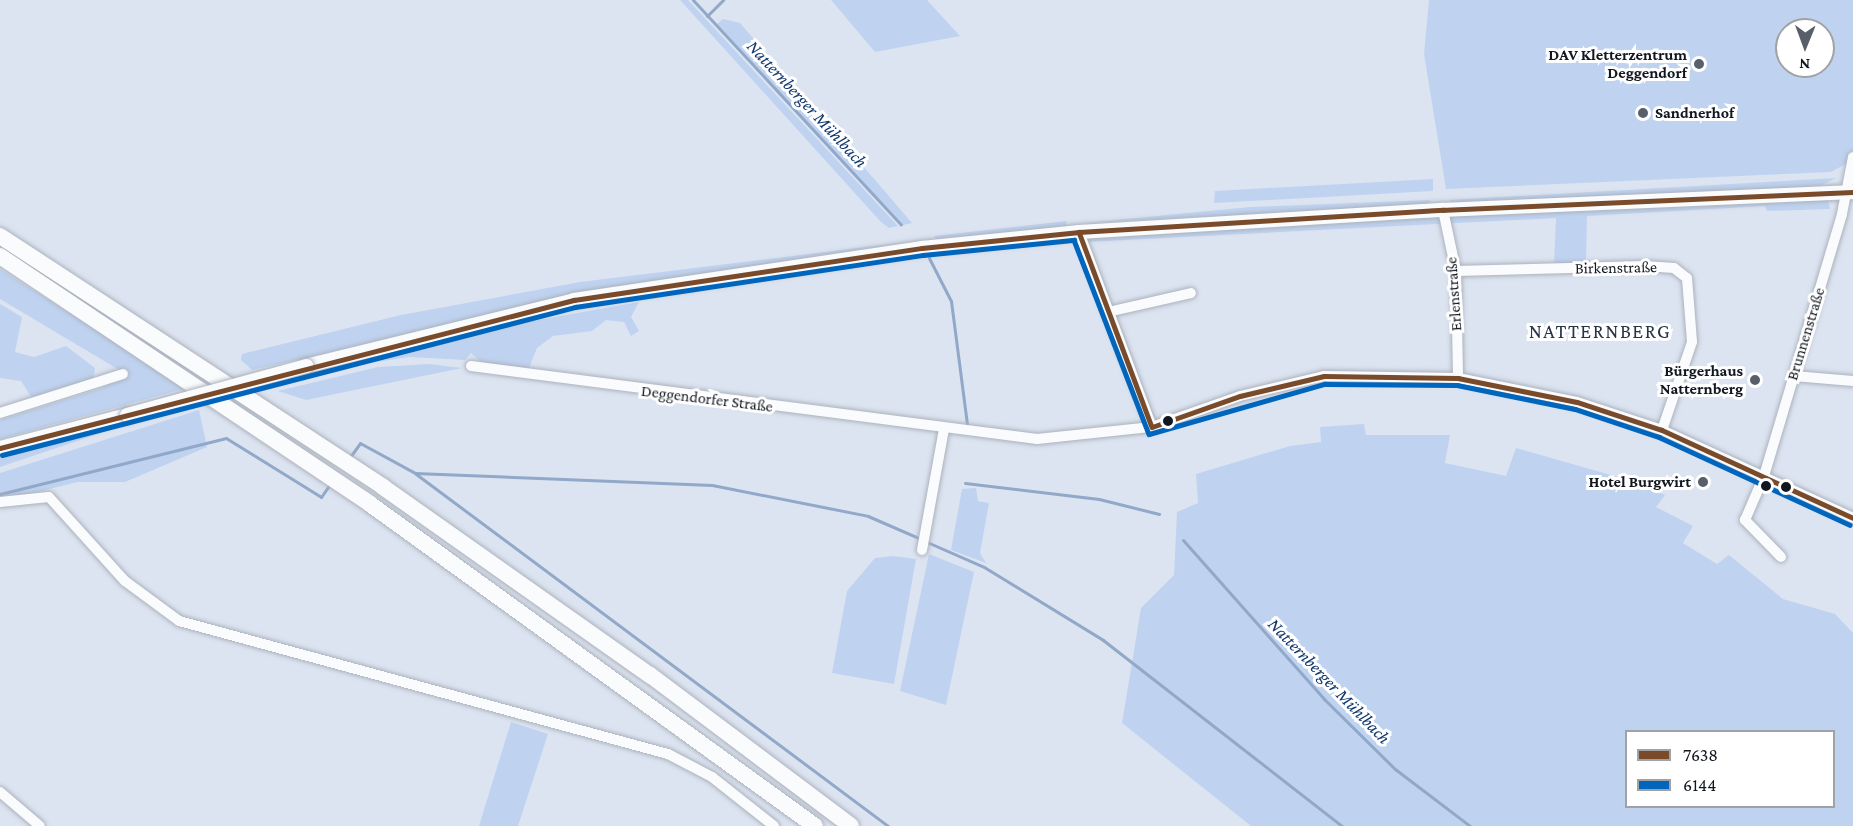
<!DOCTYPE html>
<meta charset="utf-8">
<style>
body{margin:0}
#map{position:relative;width:1853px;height:826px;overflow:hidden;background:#dce4f1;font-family:"Crimson Pro",serif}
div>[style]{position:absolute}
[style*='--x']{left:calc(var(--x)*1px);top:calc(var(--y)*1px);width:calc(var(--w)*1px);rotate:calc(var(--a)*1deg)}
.green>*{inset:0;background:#bfd3f1}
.stream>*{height:3px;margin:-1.5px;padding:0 1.5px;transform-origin:1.5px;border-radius:1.5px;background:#91a8c8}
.roads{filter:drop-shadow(0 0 2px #acb2bc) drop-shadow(0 0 2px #acb2bc)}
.minor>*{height:10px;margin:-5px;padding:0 5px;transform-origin:5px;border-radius:5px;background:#fafbfd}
.major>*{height:14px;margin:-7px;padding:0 7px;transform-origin:7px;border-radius:7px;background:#fafbfd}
.highway>*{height:16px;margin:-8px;padding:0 8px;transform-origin:8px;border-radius:8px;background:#fafbfd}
.bridges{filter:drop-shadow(0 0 2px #acb2bc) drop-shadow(0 0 2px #acb2bc)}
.major-bridge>*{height:14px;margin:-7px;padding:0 7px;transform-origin:7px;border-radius:7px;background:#fafbfd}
.bus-1>*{height:4.5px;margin:-2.25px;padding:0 2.25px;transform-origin:2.25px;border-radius:2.25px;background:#7a4b2a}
.bus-2>*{height:4.5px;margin:-2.25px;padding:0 2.25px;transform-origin:2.25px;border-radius:2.25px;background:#0065bd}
.dots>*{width:16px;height:16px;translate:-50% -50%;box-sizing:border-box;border:3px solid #fff;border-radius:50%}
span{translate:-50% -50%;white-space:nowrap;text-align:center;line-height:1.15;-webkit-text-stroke:6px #fff;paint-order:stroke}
.poi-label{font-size:16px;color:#11171f;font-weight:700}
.right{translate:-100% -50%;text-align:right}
.left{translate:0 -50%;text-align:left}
.street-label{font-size:16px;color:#11171f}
.water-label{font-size:18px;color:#11396d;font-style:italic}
.quarter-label{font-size:20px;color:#273445;letter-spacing:1.5px}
.legend{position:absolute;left:1625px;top:730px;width:210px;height:78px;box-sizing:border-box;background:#fff;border:2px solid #a0a2a5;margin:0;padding:8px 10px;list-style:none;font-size:18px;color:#11171f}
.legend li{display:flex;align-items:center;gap:12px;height:30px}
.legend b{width:30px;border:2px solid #a0a2a5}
.north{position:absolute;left:1775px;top:18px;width:60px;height:60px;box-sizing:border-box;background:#fff;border:2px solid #a0a2a5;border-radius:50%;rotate:181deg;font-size:16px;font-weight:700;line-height:24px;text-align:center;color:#11171f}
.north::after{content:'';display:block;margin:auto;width:21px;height:27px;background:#585f68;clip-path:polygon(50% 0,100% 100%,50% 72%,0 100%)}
</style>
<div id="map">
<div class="green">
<i style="clip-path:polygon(680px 0,688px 0,898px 226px,889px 228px,880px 221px)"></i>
<i style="clip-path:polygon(831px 0,927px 0,960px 36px,875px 52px)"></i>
<i style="clip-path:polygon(evenodd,1429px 0,1853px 0,1853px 160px,1831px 172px,1446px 189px,1424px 54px,1429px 0,1787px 30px,1823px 30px,1823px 66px,1787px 66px,1787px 30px)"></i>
<i style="clip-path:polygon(723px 19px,740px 23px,912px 223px,903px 225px,751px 61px,717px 24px)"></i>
<i style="clip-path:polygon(1836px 178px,1820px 186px,1706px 193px,1456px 205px,1449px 200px)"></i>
<i style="clip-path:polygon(1433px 179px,1433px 191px,1214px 203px,1215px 191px)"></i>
<i style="clip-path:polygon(1431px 200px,1424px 206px,1084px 223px,1250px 207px)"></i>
<i style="clip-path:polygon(1828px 200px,1830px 209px,1767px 211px,1765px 206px,1587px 216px,1586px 262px,1554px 264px,1556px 218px,1086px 242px,1091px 237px,1494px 214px)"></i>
<i style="clip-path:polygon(1066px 221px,1067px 227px,938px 241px,934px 236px)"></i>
<i style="clip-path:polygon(907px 242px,614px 288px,252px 370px,241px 360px,242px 354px,401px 315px,580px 282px)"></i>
<i style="clip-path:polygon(0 269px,187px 388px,0 439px,0 420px,102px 388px,121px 371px,0 299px)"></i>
<i style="clip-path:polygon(639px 302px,631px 317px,639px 331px,631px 336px,624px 322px,606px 320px,592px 331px,553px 336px,537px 348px,529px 368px,483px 364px,471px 353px,465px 360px,409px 357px,328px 369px,488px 329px)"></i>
<i style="clip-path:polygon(0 304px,22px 317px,15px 352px,34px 357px,66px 346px,95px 368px,93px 381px,33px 400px,21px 381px,0 378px)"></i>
<i style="clip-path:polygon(429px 364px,462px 368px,306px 400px,278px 391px,378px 367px)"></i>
<i style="clip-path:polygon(199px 410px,207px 447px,125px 482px,78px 482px,0 501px,0 473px)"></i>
<i style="clip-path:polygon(123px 423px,122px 426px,0 467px,0 456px)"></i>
<i style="clip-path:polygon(evenodd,1364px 424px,1366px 435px,1450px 435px,1445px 463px,1506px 476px,1516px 448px,1632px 481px,1665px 495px,1656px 507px,1693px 526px,1683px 543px,1717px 564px,1729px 555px,1783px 599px,1835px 614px,1853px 633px,1853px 826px,1251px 826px,1122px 723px,1141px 608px,1174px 575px,1177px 512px,1198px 503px,1196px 474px,1290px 446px,1321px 442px,1320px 427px,1364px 424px,1626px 732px,1834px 732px,1834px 806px,1626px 806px,1626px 732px)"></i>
<i style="clip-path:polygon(976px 488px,978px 501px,989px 503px,980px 553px,986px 563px,951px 550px,962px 489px)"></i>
<i style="clip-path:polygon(929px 554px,974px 572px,946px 705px,900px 691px)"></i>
<i style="clip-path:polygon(893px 556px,916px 559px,894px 684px,832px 673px,847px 591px,875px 558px)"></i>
<i style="clip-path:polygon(511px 722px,548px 734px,518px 826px,479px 826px)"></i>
</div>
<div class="stream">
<i style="--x:693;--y:0;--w:306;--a:47.2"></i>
<i style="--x:707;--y:16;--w:23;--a:-45"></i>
<i style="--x:929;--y:258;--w:48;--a:62.9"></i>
<i style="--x:951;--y:301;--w:124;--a:82.6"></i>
<i style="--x:350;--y:457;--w:17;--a:-54"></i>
<i style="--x:360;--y:443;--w:63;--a:28.6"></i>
<i style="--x:415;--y:473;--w:297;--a:2.3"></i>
<i style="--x:712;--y:485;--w:159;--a:11.2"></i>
<i style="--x:868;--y:516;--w:58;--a:23.5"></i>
<i style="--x:416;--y:474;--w:589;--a:36.71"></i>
<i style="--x:965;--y:483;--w:135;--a:6.8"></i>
<i style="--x:1099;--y:499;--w:62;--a:14"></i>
<i style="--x:0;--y:494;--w:233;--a:-13.9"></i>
<i style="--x:226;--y:438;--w:112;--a:31.8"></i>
<i style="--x:321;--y:497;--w:16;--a:-55"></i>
<i style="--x:1183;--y:540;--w:213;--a:48.4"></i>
<i style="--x:1324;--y:699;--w:100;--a:44.6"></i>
<i style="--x:1395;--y:769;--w:94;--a:37.2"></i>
<i style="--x:927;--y:542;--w:62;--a:23.7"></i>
<i style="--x:984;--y:567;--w:140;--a:31.5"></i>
<i style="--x:1103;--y:640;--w:303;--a:37.9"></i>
</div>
<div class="roads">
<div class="minor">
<i style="--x:1443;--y:210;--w:62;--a:78"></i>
<i style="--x:1456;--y:271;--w:107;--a:88.9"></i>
<i style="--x:1079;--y:232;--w:208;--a:69.5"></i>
<i style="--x:1456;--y:271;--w:189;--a:-1.5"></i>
<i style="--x:1645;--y:266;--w:29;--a:4"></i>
<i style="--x:1674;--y:268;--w:16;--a:38"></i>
<i style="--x:1687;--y:278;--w:64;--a:85.5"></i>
<i style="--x:1692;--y:342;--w:93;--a:108.8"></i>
<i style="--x:1108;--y:312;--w:85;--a:-12.9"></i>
<i style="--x:471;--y:366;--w:571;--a:7.35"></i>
<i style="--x:1037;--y:439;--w:116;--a:-6"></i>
<i style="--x:1152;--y:427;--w:93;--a:-19.4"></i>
<i style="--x:1240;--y:396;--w:86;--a:-13.4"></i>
<i style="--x:1324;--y:376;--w:134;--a:0.9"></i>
<i style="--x:1458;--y:378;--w:121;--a:11.4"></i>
<i style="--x:1577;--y:402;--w:89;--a:18.2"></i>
<i style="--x:1662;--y:430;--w:210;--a:24.7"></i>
<i style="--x:1794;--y:376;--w:59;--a:4.8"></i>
<i style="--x:0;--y:413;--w:129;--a:-17.6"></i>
<i style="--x:0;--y:502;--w:49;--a:-5.8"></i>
<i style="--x:49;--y:497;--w:113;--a:47.9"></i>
<i style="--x:125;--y:581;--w:67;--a:36.5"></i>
<i style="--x:179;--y:621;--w:507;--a:15.22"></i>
<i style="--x:668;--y:754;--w:50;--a:27.6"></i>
<i style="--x:712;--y:777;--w:79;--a:38.3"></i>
<i style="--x:922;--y:550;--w:123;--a:-79.7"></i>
<i style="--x:1781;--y:557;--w:52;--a:-134.2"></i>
<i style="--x:1745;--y:520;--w:48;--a:-66.6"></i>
<i style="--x:1764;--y:476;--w:273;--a:-73.4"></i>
<i style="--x:1842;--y:214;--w:58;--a:-79.1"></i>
<i style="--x:0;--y:792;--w:52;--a:40.4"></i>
</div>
<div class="major">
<i style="--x:306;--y:366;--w:276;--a:-13.8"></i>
<i style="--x:574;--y:300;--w:352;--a:-8.5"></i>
<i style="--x:922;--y:248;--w:158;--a:-5.8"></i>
<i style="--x:1079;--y:232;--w:365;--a:-3.5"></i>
<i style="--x:1443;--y:210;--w:410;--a:-2.5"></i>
<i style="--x:0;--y:448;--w:131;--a:-14.6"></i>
</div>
<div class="highway">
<i style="--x:0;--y:236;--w:458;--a:33.2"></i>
<i style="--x:383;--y:487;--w:327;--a:35.2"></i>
<i style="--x:650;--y:675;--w:251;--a:36.9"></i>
<i style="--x:0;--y:256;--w:445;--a:33.8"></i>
<i style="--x:370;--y:504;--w:549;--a:35.89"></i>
</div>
</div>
<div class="bridges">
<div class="major-bridge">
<i style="--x:127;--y:415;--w:186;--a:-15.3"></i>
</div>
</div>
<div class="bus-1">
<i style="--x:1079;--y:232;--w:208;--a:69.5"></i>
<i style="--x:1152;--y:427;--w:93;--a:-19.4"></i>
<i style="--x:1240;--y:396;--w:86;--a:-13.4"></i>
<i style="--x:1324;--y:376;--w:134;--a:0.9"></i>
<i style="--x:1458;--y:378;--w:121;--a:11.4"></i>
<i style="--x:1577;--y:402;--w:89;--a:18.2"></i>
<i style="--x:1662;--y:430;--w:210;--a:24.7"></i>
<i style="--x:0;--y:448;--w:593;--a:-14.46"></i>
<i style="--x:574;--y:300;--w:352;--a:-8.5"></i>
<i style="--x:922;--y:248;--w:158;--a:-5.8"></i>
<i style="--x:1079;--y:232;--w:365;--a:-3.5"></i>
<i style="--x:1443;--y:210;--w:410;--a:-2.5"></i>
</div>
<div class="bus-2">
<i style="--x:2;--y:455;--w:592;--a:-14.48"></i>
<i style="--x:575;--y:307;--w:352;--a:-8.5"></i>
<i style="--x:923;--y:255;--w:152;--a:-5.7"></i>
<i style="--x:1074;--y:240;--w:208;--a:68.9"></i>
<i style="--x:1149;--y:434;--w:183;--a:-15.9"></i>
<i style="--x:1325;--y:384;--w:132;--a:0.4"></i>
<i style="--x:1457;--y:385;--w:120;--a:11.5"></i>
<i style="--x:1575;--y:409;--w:89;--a:18.4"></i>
<i style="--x:1659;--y:437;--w:210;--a:24.7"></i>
</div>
<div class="dots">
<i style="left:1699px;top:64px;background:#585f68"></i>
<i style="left:1643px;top:113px;background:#585f68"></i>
<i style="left:1755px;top:380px;background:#585f68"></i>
<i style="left:1168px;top:421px;background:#11171f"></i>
<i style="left:1703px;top:482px;background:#585f68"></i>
<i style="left:1766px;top:486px;background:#11171f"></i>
<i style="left:1786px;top:487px;background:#11171f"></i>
</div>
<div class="poi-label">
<span class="right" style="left:1687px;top:64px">DAV Kletterzentrum<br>Deggendorf</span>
<span class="left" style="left:1655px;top:113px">Sandnerhof</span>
<span class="right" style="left:1743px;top:380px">Bürgerhaus<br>Natternberg</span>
<span class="right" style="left:1691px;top:482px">Hotel Burgwirt</span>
</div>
<div class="street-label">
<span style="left:1616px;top:268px;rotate:-1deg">Birkenstraße</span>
<span style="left:1454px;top:294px;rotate:-94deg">Erlenstraße</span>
<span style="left:1806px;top:334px;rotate:-73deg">Brunnenstraße</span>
<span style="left:707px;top:399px;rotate:7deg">Deggendorfer Straße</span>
</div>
<div class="water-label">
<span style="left:807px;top:104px;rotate:47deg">Natternberger Mühlbach</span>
<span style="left:1329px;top:681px;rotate:46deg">Natternberger Mühlbach</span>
</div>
<div class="quarter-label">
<span style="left:1600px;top:331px">NATTERNBERG</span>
</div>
<ul class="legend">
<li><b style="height:8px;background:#7a4b2a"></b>7638</li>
<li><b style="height:8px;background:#0065bd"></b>6144</li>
</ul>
<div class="north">N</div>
</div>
